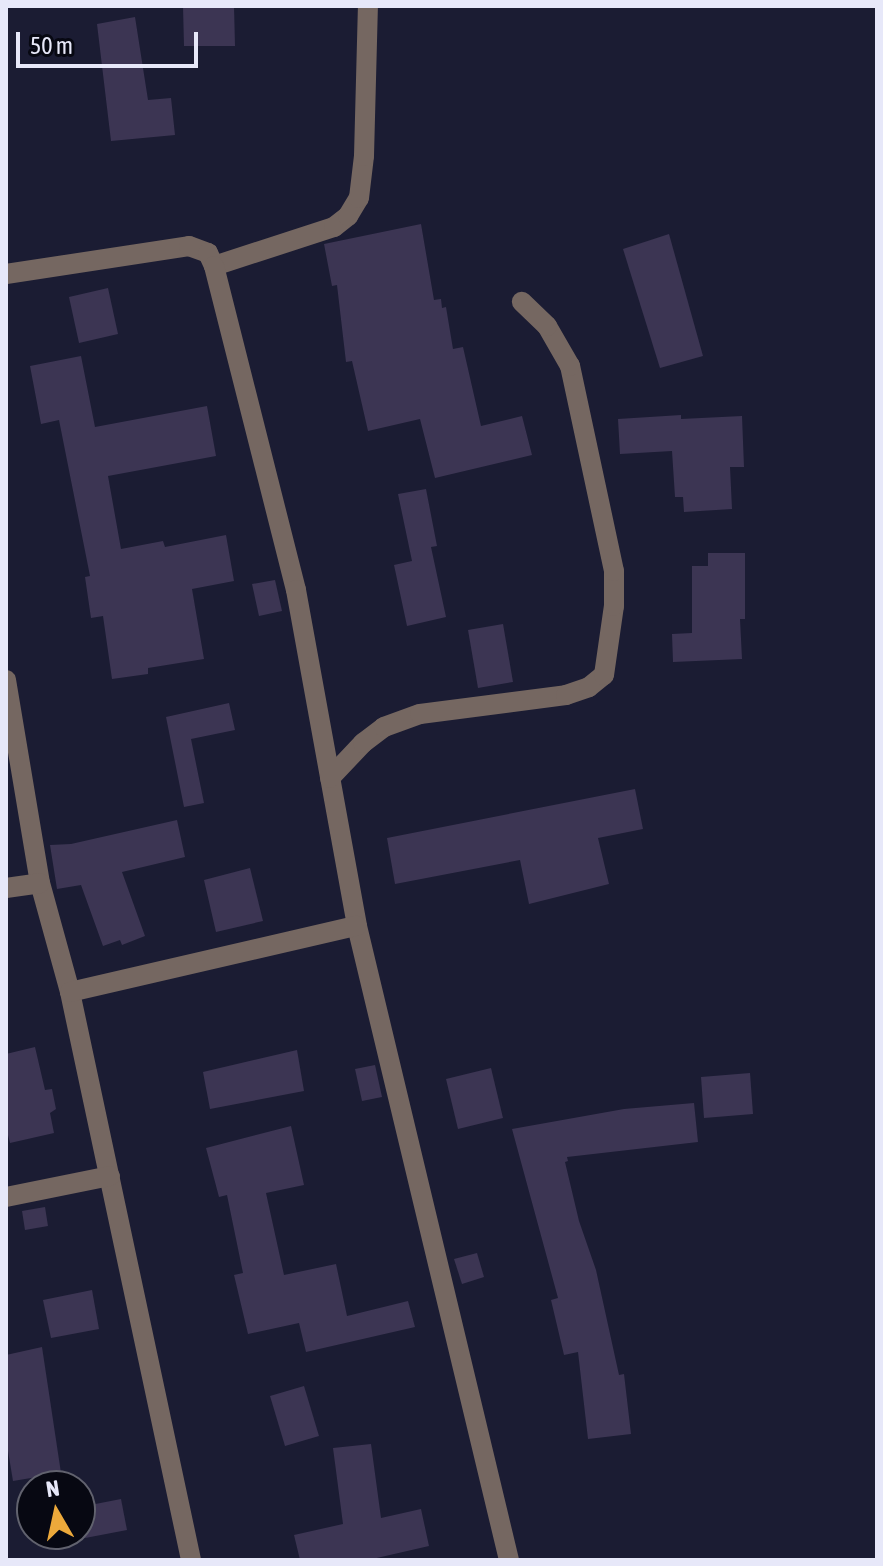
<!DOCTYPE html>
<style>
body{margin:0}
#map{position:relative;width:883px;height:1566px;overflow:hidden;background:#1b1c33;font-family:"Asap Condensed",sans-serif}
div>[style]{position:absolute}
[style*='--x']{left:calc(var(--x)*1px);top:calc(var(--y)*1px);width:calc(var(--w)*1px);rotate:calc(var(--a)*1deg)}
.building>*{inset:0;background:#3c3553}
.minor>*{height:20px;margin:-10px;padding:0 10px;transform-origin:10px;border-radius:10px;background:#756761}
span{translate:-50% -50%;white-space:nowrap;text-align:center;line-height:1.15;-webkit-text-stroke:6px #070812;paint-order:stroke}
.frame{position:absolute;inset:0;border:8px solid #e7e8f9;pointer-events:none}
.north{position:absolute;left:16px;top:1470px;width:80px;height:80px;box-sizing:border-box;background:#070812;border:2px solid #61626e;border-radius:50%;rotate:351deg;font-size:22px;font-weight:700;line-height:32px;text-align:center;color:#e7e8f9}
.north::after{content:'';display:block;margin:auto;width:28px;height:36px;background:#eca93b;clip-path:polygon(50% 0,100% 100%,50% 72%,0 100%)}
.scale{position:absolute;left:16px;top:32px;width:182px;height:36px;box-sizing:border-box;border:4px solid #e7e8f9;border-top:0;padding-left:10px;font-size:24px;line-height:28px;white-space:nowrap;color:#e7e8f9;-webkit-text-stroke:6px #070812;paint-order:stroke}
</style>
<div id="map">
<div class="building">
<i style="clip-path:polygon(183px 6px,234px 6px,235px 46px,184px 46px)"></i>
<i style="clip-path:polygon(135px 17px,148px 100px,171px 98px,175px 135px,111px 141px,97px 24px)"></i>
<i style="clip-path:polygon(421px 224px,434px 300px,441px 299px,442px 308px,446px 307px,453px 349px,463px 347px,481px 426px,522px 416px,532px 455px,435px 478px,420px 419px,368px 431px,352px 361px,346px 362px,337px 285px,332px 286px,324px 244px)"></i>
<i style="clip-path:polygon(669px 234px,703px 356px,660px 368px,623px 249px)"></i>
<i style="clip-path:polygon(108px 288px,118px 334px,79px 343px,69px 297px)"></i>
<i style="clip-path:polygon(81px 356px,95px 427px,207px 406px,216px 456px,108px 476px,121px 549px,163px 541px,165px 547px,226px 535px,234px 581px,192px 589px,204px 659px,148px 668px,148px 674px,112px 679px,103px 616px,91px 618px,85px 577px,90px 576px,59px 420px,41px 424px,30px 366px)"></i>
<i style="clip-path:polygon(681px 415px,681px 419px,742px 416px,744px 467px,730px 467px,732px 509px,684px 512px,683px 497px,675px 497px,672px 451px,620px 454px,618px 419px)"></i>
<i style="clip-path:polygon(426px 489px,437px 546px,431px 547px,446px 617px,407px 626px,394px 565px,412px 561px,398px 494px)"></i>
<i style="clip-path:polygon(708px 553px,745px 553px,745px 619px,740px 619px,742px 659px,673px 662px,672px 634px,692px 633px,692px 566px,708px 566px)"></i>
<i style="clip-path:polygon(275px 580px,282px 611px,259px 616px,252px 584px)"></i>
<i style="clip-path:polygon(503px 624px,513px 682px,478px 688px,468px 630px)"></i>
<i style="clip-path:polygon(229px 703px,235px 730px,191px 739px,204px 803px,184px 807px,166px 717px)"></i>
<i style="clip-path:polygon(635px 789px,643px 829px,598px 838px,609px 884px,529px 904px,520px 860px,395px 884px,387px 838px)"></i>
<i style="clip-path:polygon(177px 820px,185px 857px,122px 872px,145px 936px,122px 945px,120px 940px,103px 946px,81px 885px,57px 889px,50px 845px,71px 844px)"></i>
<i style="clip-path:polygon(250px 868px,263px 921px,216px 932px,204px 880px)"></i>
<i style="clip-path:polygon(35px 1047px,45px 1090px,52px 1089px,56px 1109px,50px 1113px,54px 1133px,10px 1143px,6px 1127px,6px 1054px)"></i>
<i style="clip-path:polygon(297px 1050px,304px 1091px,210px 1109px,203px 1072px)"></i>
<i style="clip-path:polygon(375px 1065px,382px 1097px,362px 1101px,355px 1069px)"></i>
<i style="clip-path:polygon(491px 1068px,503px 1118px,458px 1129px,446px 1079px)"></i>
<i style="clip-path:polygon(750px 1073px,753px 1114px,704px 1118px,701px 1077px)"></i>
<i style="clip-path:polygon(694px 1103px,698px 1142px,567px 1157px,568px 1161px,565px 1162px,579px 1221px,596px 1270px,619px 1375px,624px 1374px,631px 1434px,588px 1439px,578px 1352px,564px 1355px,551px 1300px,558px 1298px,512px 1129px,624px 1109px)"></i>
<i style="clip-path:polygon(291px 1126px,304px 1185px,266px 1193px,284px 1275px,336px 1264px,347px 1316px,408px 1301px,415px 1327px,306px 1352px,299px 1323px,248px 1334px,234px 1275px,243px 1273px,227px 1195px,219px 1197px,206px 1148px)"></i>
<i style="clip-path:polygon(45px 1207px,48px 1226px,25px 1230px,22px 1211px)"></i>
<i style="clip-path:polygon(477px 1253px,484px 1277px,462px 1284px,454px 1259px)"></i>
<i style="clip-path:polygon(92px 1290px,99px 1329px,51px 1338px,43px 1300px)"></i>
<i style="clip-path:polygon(42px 1347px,61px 1473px,13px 1481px,6px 1439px,6px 1355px)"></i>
<i style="clip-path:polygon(304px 1386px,319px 1436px,285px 1446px,270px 1396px)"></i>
<i style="clip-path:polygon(371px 1444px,381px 1518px,421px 1509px,429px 1546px,368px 1560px,300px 1560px,294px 1535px,343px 1524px,333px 1448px)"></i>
<i style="clip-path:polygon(121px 1499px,127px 1530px,80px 1539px,80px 1507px)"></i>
</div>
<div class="minor">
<i style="--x:214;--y:266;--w:126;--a:-18"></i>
<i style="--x:334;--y:227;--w:18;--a:-38"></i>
<i style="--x:348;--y:216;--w:21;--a:-59"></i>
<i style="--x:359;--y:198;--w:42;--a:-83.2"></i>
<i style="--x:364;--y:156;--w:150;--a:-88.5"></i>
<i style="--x:6;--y:274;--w:185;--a:-8.7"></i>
<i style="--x:189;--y:246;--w:20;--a:20"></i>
<i style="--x:208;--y:253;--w:14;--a:65"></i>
<i style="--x:214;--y:266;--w:334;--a:75.8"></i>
<i style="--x:296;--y:590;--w:341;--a:79.7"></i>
<i style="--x:357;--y:926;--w:652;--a:76.52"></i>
<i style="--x:6;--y:680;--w:206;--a:80.5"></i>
<i style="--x:40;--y:883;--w:113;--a:74.6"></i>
<i style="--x:70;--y:992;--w:581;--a:77.97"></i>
<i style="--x:330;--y:778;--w:48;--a:-46.7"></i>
<i style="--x:363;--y:743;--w:26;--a:-37"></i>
<i style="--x:384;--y:727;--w:38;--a:-20"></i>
<i style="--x:420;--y:714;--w:147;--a:-7.4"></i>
<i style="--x:566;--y:695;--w:24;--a:-19"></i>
<i style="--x:589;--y:687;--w:19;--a:-39"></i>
<i style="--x:604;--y:675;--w:70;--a:-81.8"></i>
<i style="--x:614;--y:606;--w:35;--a:-90"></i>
<i style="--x:614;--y:571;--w:210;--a:-102.1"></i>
<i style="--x:570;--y:366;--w:46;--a:-119.9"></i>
<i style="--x:547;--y:326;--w:35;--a:-136"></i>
<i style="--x:6;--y:888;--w:34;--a:-8"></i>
<i style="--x:70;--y:992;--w:294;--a:-13"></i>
<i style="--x:6;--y:1197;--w:106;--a:-11.4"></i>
</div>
<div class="frame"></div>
<div class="north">N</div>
<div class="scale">50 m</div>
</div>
